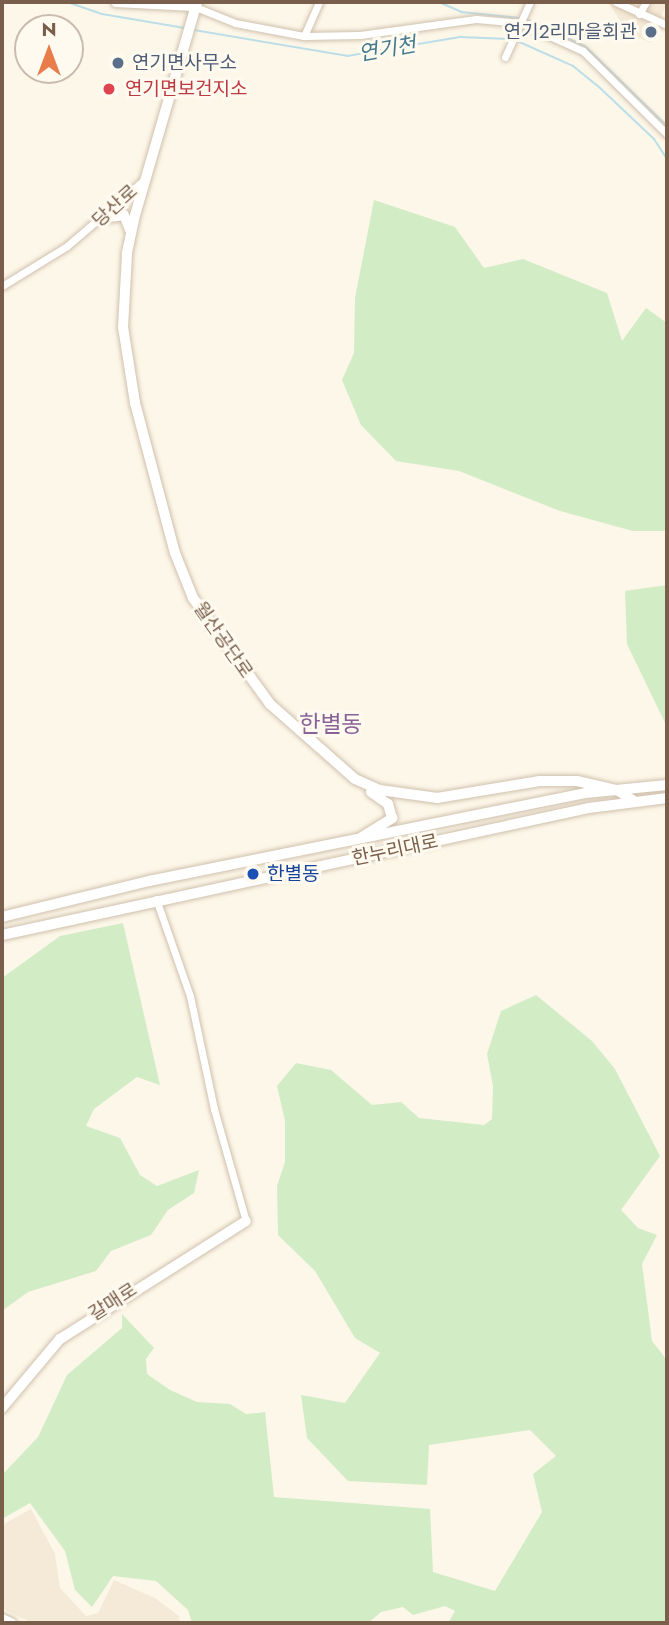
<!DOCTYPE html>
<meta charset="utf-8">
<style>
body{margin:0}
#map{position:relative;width:669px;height:1625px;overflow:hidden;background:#fdf7e9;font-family:Jost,"Noto Sans KR",sans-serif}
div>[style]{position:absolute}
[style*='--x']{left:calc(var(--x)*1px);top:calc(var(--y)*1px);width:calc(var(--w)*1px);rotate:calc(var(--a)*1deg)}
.residential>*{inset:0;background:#f5ead7}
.green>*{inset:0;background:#d2ecc6}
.stream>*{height:2px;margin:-1px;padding:0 1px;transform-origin:1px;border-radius:1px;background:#bcdee8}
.roads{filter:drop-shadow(0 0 2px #d0c0ad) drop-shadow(0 0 2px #d0c0ad)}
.street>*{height:7px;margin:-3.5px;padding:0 3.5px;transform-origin:3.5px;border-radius:3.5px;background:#fff}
.secondary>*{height:10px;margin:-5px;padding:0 5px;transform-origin:5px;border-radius:5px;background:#fff}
.dots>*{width:19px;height:19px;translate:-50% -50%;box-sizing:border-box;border:4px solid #fffaf0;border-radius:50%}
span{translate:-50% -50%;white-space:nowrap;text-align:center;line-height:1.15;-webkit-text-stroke:6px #fffaf0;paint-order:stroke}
.service-label{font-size:19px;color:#4e5e75}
.right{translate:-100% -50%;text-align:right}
.left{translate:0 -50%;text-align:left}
.health-label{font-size:19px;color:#be3a42}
.street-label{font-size:19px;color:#795f4b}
.transit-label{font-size:19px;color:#164399}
.water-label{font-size:21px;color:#437a8d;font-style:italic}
.quarter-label{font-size:23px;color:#896395}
.frame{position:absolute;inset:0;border:4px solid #795f4b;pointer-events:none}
.north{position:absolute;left:14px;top:14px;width:70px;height:70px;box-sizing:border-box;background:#fffaf0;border:2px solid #c9bcae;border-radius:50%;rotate:0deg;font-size:19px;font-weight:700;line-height:28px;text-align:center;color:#795f4b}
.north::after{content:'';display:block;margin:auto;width:24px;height:32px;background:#ea7c4b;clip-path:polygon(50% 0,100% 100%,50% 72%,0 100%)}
</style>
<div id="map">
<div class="residential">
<i style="clip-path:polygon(608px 2px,667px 2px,651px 43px,628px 33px)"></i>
<i style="clip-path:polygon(31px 1509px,55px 1554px,60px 1588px,86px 1616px,98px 1613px,114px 1580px,155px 1598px,179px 1616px,180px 1623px,32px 1623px,2px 1608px,2px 1525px)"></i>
</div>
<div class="green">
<i style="clip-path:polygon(374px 200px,455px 227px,484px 268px,523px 259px,607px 293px,622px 341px,646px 308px,667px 323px,667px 531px,633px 531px,560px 511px,459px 471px,396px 461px,361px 425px,342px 380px,354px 353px,355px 298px)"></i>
<i style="clip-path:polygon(667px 585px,667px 727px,627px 644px,625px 591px)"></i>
<i style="clip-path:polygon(123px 923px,160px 1085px,137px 1077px,94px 1109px,86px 1126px,120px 1138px,140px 1175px,157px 1186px,199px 1170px,194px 1193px,168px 1210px,151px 1235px,111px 1251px,96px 1271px,28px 1292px,2px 1311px,2px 978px,60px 936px)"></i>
<i style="clip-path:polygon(536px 995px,592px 1041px,615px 1069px,660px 1156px,621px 1210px,638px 1228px,657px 1235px,642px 1264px,652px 1341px,667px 1360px,667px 1623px,448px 1623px,455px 1611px,445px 1606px,413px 1615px,403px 1607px,381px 1612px,368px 1623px,192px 1623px,188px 1610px,156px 1581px,113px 1576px,92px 1607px,75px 1590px,65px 1551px,30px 1503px,2px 1519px,2px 1475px,38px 1437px,67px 1375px,122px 1328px,122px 1314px,154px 1348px,146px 1359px,147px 1374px,170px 1390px,197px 1402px,230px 1404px,246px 1414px,265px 1412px,274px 1497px,430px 1509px,433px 1572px,495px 1591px,542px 1512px,533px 1474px,556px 1456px,530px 1430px,429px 1445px,427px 1485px,348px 1481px,307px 1438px,301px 1395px,345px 1403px,380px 1353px,355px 1338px,315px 1271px,278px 1235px,277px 1186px,285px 1162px,285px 1121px,277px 1086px,296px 1063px,331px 1070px,372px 1105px,401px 1102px,419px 1118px,484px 1125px,492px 1119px,493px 1086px,487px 1054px,501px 1011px)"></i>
</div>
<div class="stream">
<i style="--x:67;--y:2;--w:37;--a:19"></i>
<i style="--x:102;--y:14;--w:84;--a:9.6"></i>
<i style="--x:439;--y:2;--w:24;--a:24"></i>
<i style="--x:461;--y:12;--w:59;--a:5.8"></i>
<i style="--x:525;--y:19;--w:66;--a:24.2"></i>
<i style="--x:585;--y:46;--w:115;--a:44.3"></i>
<i style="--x:194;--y:30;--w:155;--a:9.6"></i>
<i style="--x:347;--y:56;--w:116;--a:-9.5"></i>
<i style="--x:461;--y:37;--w:48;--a:2.4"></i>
<i style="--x:515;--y:40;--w:64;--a:24.1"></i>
<i style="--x:573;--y:66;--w:32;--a:39"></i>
<i style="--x:598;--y:86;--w:77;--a:43.4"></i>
<i style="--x:654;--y:139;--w:24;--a:57"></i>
</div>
<div class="roads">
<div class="street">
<i style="--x:616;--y:2;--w:56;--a:24.3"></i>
<i style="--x:193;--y:6;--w:45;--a:22"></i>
<i style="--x:235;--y:23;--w:70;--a:10.7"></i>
<i style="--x:304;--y:36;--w:56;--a:-1"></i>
<i style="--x:360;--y:35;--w:117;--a:-7.9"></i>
<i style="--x:476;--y:19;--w:45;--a:5.1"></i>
<i style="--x:521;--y:23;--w:68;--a:24.3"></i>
<i style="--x:583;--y:51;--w:118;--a:44.7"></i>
<i style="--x:639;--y:14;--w:14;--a:-60"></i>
<i style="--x:304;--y:36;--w:37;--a:-66"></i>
<i style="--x:505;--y:57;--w:60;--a:-65.6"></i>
<i style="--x:2;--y:286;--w:76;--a:-31.6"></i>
<i style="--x:67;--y:246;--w:101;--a:-40.6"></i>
<i style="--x:156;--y:899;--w:103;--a:70.7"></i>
<i style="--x:190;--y:996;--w:116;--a:78"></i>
<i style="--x:214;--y:1109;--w:116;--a:74.1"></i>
</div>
<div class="secondary">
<i style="--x:116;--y:2;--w:77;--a:3"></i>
<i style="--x:197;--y:2;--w:222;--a:106.2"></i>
<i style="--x:135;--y:215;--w:40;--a:102"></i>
<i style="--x:127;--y:254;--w:73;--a:93.1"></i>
<i style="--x:123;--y:327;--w:77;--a:81"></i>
<i style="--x:135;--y:403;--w:155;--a:75.1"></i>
<i style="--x:175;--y:553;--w:48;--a:68.2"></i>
<i style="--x:193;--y:598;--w:131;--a:54"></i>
<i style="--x:270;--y:704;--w:113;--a:41.4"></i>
<i style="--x:355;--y:779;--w:27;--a:24"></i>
<i style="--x:380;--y:790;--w:58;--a:8"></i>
<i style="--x:437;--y:798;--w:104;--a:-9.4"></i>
<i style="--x:540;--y:781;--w:37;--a:0"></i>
<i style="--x:577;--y:781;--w:41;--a:12.7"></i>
<i style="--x:617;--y:790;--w:20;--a:33"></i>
<i style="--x:102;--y:218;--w:22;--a:-8"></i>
<i style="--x:124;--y:215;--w:16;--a:68"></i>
<i style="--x:362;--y:837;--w:36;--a:-32"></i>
<i style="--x:392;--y:818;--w:15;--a:-106"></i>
<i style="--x:388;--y:804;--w:21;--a:-145"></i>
<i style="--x:2;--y:917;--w:151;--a:-13.8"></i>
<i style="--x:149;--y:881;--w:446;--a:-11.4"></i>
<i style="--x:586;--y:793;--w:81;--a:-5.6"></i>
<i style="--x:2;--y:935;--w:601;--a:-12.21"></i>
<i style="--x:589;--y:808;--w:79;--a:-7.3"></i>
<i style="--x:2;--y:1408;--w:90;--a:-50"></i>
<i style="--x:60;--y:1339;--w:220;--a:-32.4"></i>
<i style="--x:2;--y:1619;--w:10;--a:24"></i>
</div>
</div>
<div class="dots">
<i style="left:651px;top:32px;background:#5c6f8a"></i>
<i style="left:118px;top:63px;background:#5c6f8a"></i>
<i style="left:109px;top:89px;background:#e0444e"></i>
<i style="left:253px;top:874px;background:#1a4fb4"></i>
</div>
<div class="service-label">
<span class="right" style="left:637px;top:32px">연기2리마을회관</span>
<span class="left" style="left:132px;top:63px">연기면사무소</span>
</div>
<div class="health-label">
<span class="left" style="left:125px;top:89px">연기면보건지소</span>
</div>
<div class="street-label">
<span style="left:115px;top:206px;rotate:-42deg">당산로</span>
<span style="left:223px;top:640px;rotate:55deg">월산공단로</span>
<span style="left:395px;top:850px;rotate:-12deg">한누리대로</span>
<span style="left:113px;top:1302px;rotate:-33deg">갈매로</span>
</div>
<div class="transit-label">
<span class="left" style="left:267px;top:874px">한별동</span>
</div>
<div class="water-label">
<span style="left:387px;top:49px;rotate:-10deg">연기천</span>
</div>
<div class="quarter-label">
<span style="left:331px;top:724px">한별동</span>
</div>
<div class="frame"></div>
<div class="north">N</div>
</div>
